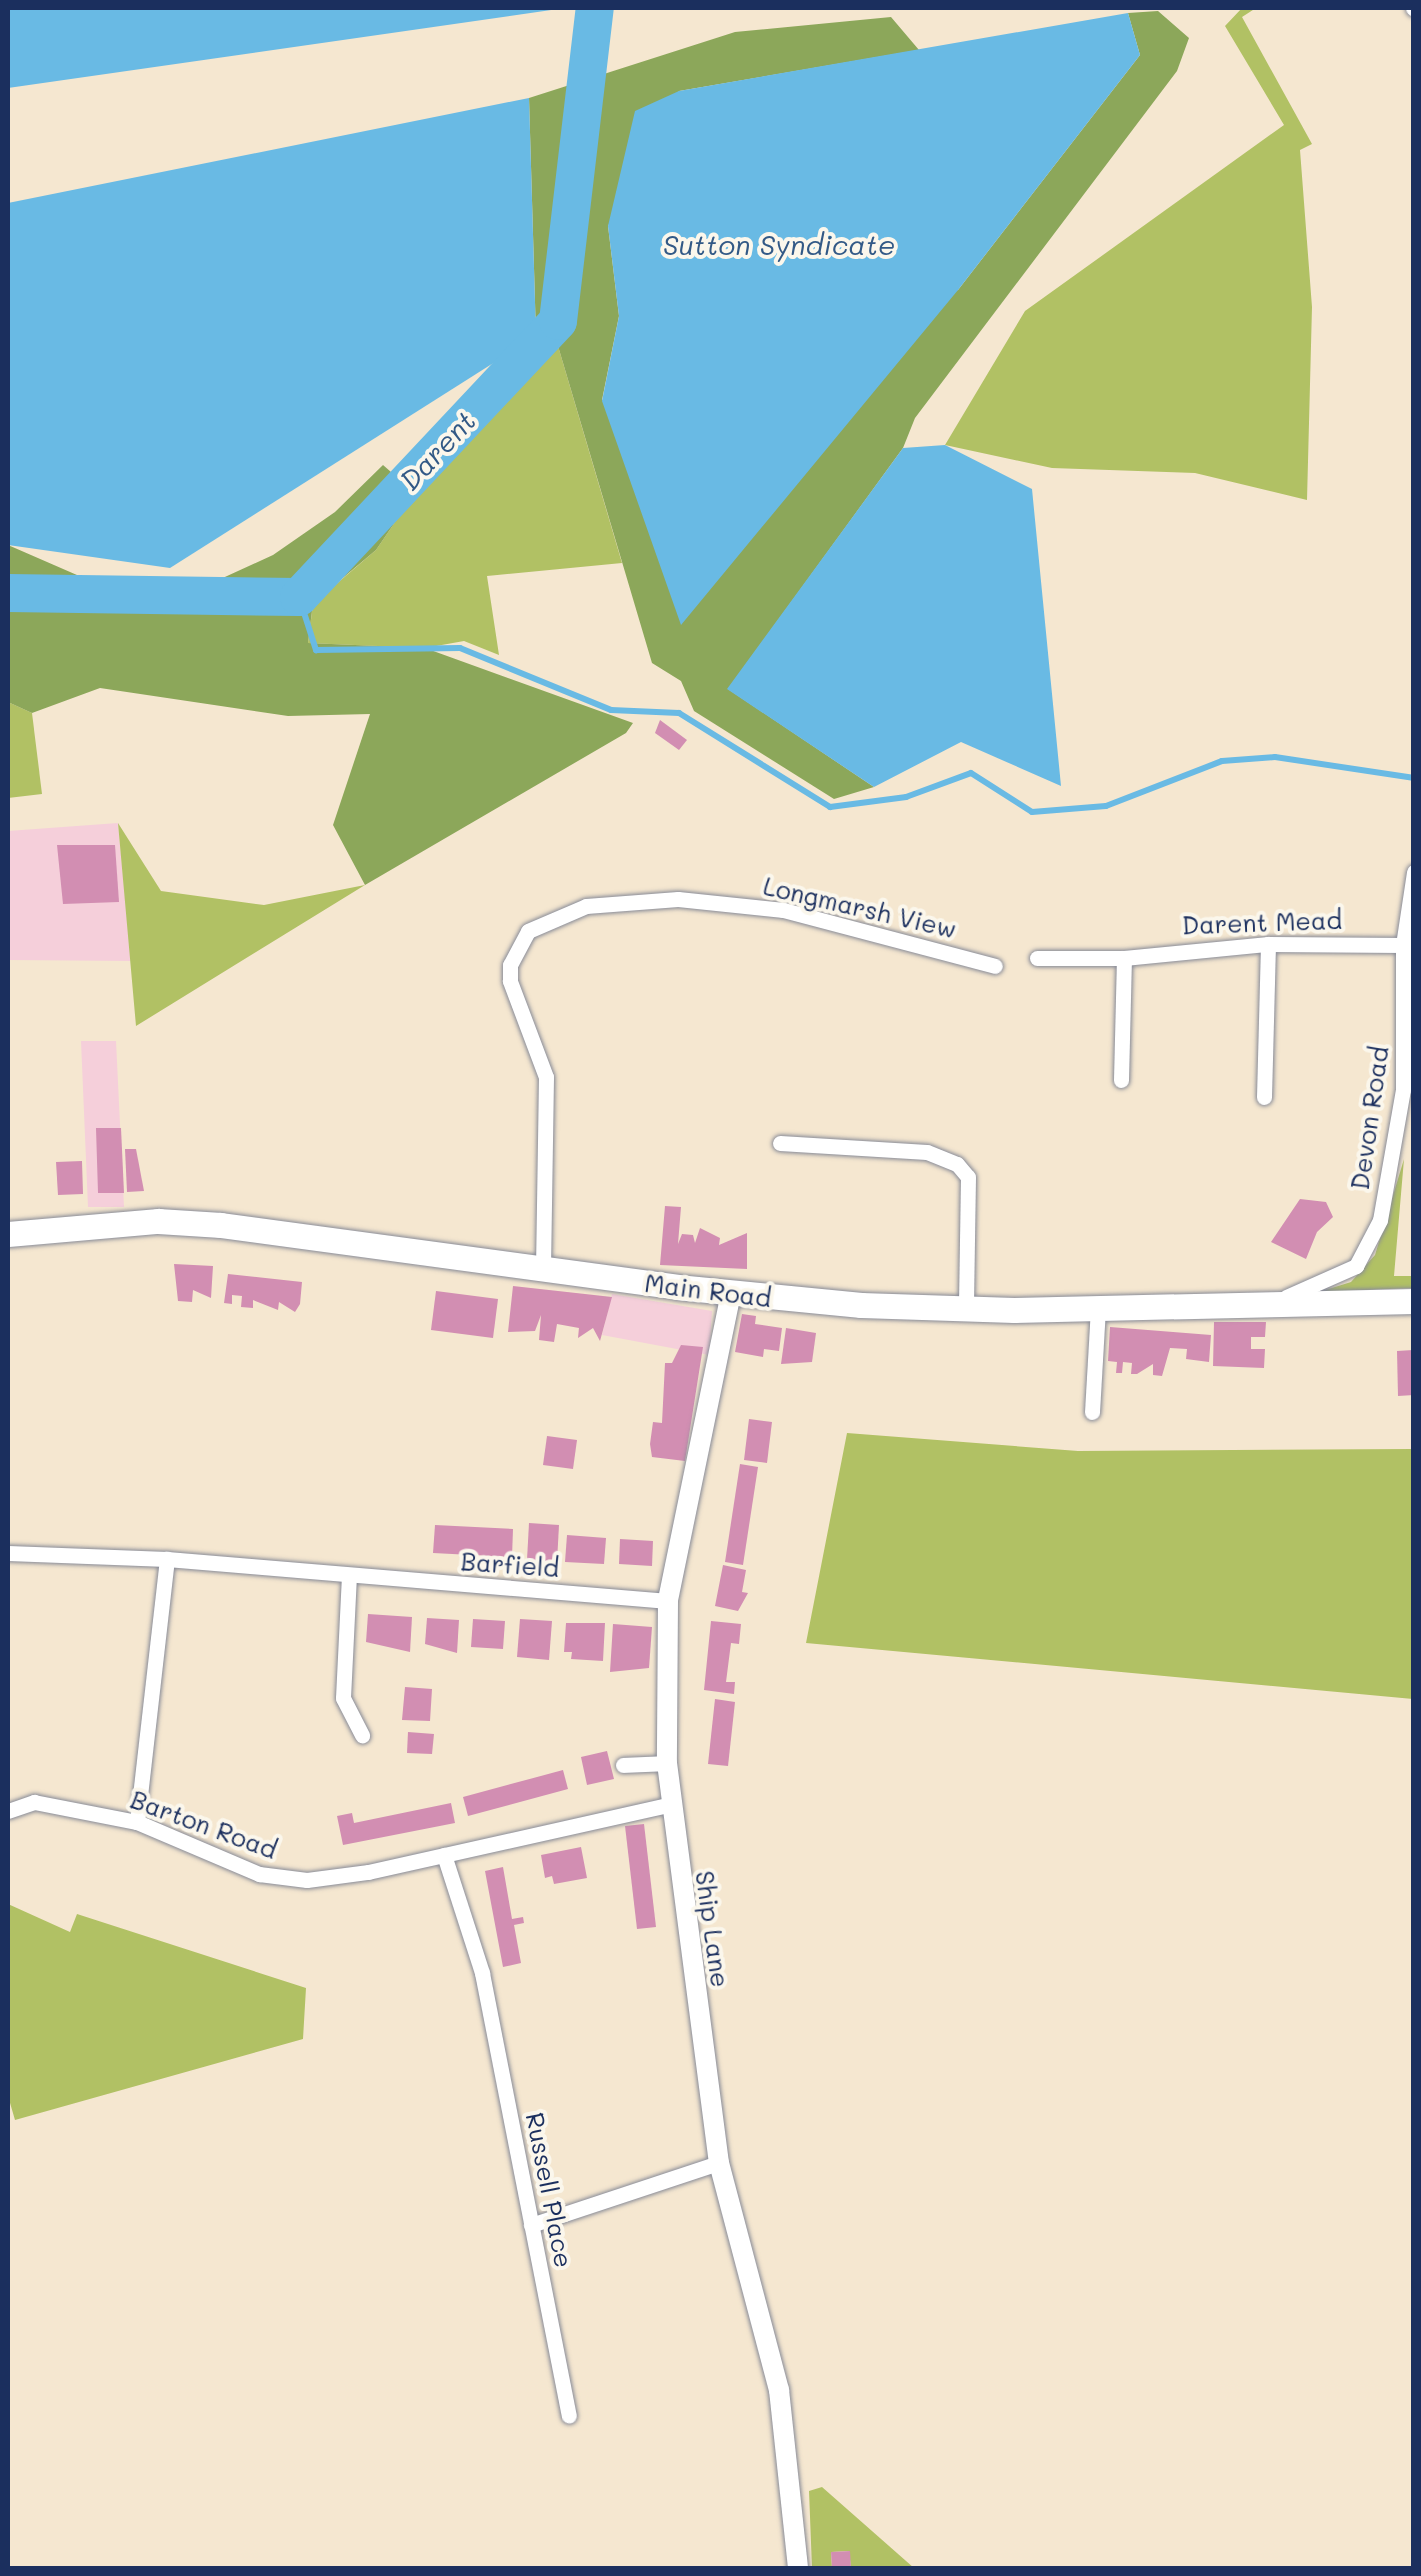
<!DOCTYPE html>
<style>
body{margin:0}
#map{position:relative;width:1421px;height:2576px;overflow:hidden;background:#f5e7d0;font-family:Mali,sans-serif}
div>[style]{position:absolute}
[style*='--x']{left:calc(var(--x)*1px);top:calc(var(--y)*1px);width:calc(var(--w)*1px);rotate:calc(var(--a)*1deg)}
.built>*{inset:0;background:#f5cfda}
.green>*{inset:0;background:#b1c164}
.forest>*{inset:0;background:#8ca75a}
.water>*{inset:0;background:#69bae4}
.stream>*{height:6px;margin:-3px;padding:0 3px;transform-origin:3px;border-radius:3px;background:#69bae4}
.river>*{height:38px;margin:-19px;padding:0 19px;transform-origin:19px;border-radius:19px;background:#69bae4}
.building>*{inset:0;background:#d28eb2}
.roads{filter:drop-shadow(0 0 2px #888b97) drop-shadow(0 0 2px #888b97)}
.minor>*{height:15px;margin:-7.5px;padding:0 7.5px;transform-origin:7.5px;border-radius:7.5px;background:#fff}
.tertiary>*{height:20px;margin:-10px;padding:0 10px;transform-origin:10px;border-radius:10px;background:#fff}
.primary>*{height:25px;margin:-12.5px;padding:0 12.5px;transform-origin:12.5px;border-radius:12.5px;background:#fff}
span{translate:-50% -50%;white-space:nowrap;text-align:center;line-height:1.15;-webkit-text-stroke:8px #fbf7ec;paint-order:stroke}
.street-label{font-size:25px;color:#1b2f5e}
.water-label{font-size:28px;color:#325986;font-style:italic}
.frame{position:absolute;inset:0;border:10px solid #1b2f5e;pointer-events:none}
</style>
<div id="map">
<div class="built">
<i style="clip-path:polygon(118px 823px,131px 961px,8px 960px,8px 831px)"></i>
<i style="clip-path:polygon(81px 1041px,116px 1041px,124px 1207px,88px 1207px)"></i>
<i style="clip-path:polygon(612px 1294px,712px 1311px,709px 1355px,602px 1335px)"></i>
</div>
<div class="green">
<i style="clip-path:polygon(1242px 8px,1256px 8px,1242px 17px,1312px 144px,1300px 150px,1312px 307px,1307px 500px,1195px 473px,1052px 468px,945px 445px,1025px 311px,1284px 125px,1225px 26px)"></i>
<i style="clip-path:polygon(558px 346px,622px 563px,487px 576px,499px 655px,464px 641px,425px 648px,308px 643px,313px 604px,376px 550px,415px 493px)"></i>
<i style="clip-path:polygon(8px 702px,32px 713px,42px 794px,8px 798px)"></i>
<i style="clip-path:polygon(118px 823px,161px 891px,264px 905px,365px 885px,136px 1026px)"></i>
<i style="clip-path:polygon(1404px 1159px,1394px 1276px,1413px 1276px,1413px 1288px,1319px 1292px,1351px 1282px,1375px 1255px)"></i>
<i style="clip-path:polygon(847px 1433px,1078px 1451px,1413px 1449px,1413px 1699px,806px 1643px)"></i>
<i style="clip-path:polygon(8px 1904px,70px 1932px,77px 1914px,306px 1988px,303px 2039px,15px 2120px,8px 2096px)"></i>
<i style="clip-path:polygon(822px 2487px,914px 2568px,851px 2568px,849px 2551px,831px 2552px,832px 2568px,812px 2568px,809px 2491px)"></i>
</div>
<div class="forest">
<i style="clip-path:polygon(1158px 11px,1189px 38px,1177px 71px,915px 418px,903px 448px,728px 689px,874px 787px,834px 799px,694px 711px,681px 681px,652px 663px,558px 346px,536px 336px,529px 98px,735px 32px,891px 17px,919px 50px,679px 91px,608px 226px,619px 316px,602px 400px,958px 290px,1140px 55px,1128px 13px)"></i>
<i style="clip-path:polygon(383px 465px,415px 493px,376px 550px,313px 603px,308px 643px,425px 648px,633px 723px,626px 733px,365px 885px,333px 825px,370px 714px,288px 716px,100px 688px,32px 713px,8px 702px,8px 545px,116px 592px,203px 587px,273px 555px,335px 512px)"></i>
</div>
<div class="water">
<i style="clip-path:polygon(8px 8px,565px 8px,8px 88px)"></i>
<i style="clip-path:polygon(1128px 13px,1140px 55px,958px 290px,681px 625px,602px 401px,619px 316px,608px 226px,635px 111px,679px 91px)"></i>
<i style="clip-path:polygon(529px 98px,536px 336px,170px 568px,8px 545px,8px 203px)"></i>
<i style="clip-path:polygon(945px 445px,1032px 489px,1061px 786px,961px 742px,874px 787px,727px 689px,903px 448px)"></i>
</div>
<div class="stream">
<i style="--x:299;--y:597;--w:56;--a:72.2"></i>
<i style="--x:316;--y:650;--w:144;--a:-0.8"></i>
<i style="--x:460;--y:648;--w:163;--a:22.3"></i>
<i style="--x:611;--y:710;--w:68;--a:2.5"></i>
<i style="--x:679;--y:713;--w:178;--a:31.9"></i>
<i style="--x:830;--y:807;--w:77;--a:-7.5"></i>
<i style="--x:906;--y:797;--w:69;--a:-20.3"></i>
<i style="--x:971;--y:773;--w:72;--a:32.6"></i>
<i style="--x:1032;--y:812;--w:74;--a:-4.6"></i>
<i style="--x:1106;--y:806;--w:124;--a:-21.2"></i>
<i style="--x:1222;--y:761;--w:53;--a:-4.3"></i>
<i style="--x:1275;--y:757;--w:141;--a:8.6"></i>
</div>
<div class="river">
<i style="--x:8;--y:593;--w:291;--a:0.8"></i>
<i style="--x:299;--y:597;--w:378;--a:-46.8"></i>
<i style="--x:558;--y:321;--w:315;--a:-83.3"></i>
</div>
<div class="building">
<i style="clip-path:polygon(660px 720px,687px 740px,679px 750px,655px 733px)"></i>
<i style="clip-path:polygon(57px 845px,115px 845px,119px 902px,63px 904px)"></i>
<i style="clip-path:polygon(96px 1128px,121px 1128px,124px 1193px,98px 1193px)"></i>
<i style="clip-path:polygon(125px 1149px,136px 1149px,144px 1191px,127px 1192px)"></i>
<i style="clip-path:polygon(82px 1161px,83px 1194px,58px 1195px,56px 1162px)"></i>
<i style="clip-path:polygon(1300px 1199px,1326px 1202px,1333px 1217px,1317px 1232px,1306px 1259px,1271px 1242px)"></i>
<i style="clip-path:polygon(665px 1206px,681px 1207px,678px 1244px,682px 1234px,693px 1235px,695px 1243px,700px 1228px,720px 1238px,719px 1245px,747px 1233px,747px 1269px,660px 1265px)"></i>
<i style="clip-path:polygon(174px 1264px,213px 1266px,211px 1298px,193px 1290px,192px 1302px,178px 1301px)"></i>
<i style="clip-path:polygon(228px 1274px,302px 1282px,300px 1304px,295px 1312px,279px 1302px,278px 1310px,253px 1300px,253px 1308px,241px 1307px,242px 1296px,232px 1295px,232px 1304px,224px 1303px)"></i>
<i style="clip-path:polygon(513px 1286px,612px 1297px,600px 1341px,593px 1328px,578px 1338px,580px 1317px,579px 1328px,557px 1324px,554px 1342px,539px 1340px,541px 1315px,535px 1331px,508px 1332px)"></i>
<i style="clip-path:polygon(436px 1291px,498px 1299px,493px 1338px,431px 1330px)"></i>
<i style="clip-path:polygon(742px 1314px,756px 1316px,755px 1324px,782px 1328px,779px 1351px,764px 1349px,763px 1357px,735px 1352px)"></i>
<i style="clip-path:polygon(1214px 1322px,1266px 1322px,1265px 1337px,1251px 1337px,1251px 1349px,1265px 1349px,1264px 1368px,1213px 1366px)"></i>
<i style="clip-path:polygon(1110px 1327px,1211px 1335px,1209px 1362px,1186px 1359px,1187px 1349px,1170px 1348px,1162px 1376px,1153px 1375px,1153px 1364px,1137px 1374px,1131px 1374px,1132px 1363px,1123px 1362px,1122px 1373px,1116px 1373px,1117px 1362px,1108px 1361px)"></i>
<i style="clip-path:polygon(786px 1328px,816px 1333px,812px 1362px,781px 1364px)"></i>
<i style="clip-path:polygon(681px 1345px,703px 1347px,685px 1461px,652px 1457px,650px 1444px,653px 1422px,662px 1423px,665px 1363px,672px 1363px)"></i>
<i style="clip-path:polygon(1413px 1350px,1414px 1395px,1398px 1396px,1397px 1351px)"></i>
<i style="clip-path:polygon(749px 1419px,772px 1422px,767px 1463px,744px 1460px)"></i>
<i style="clip-path:polygon(547px 1436px,577px 1440px,573px 1469px,543px 1465px)"></i>
<i style="clip-path:polygon(740px 1464px,758px 1467px,743px 1565px,725px 1562px)"></i>
<i style="clip-path:polygon(529px 1523px,559px 1525px,557px 1562px,527px 1560px)"></i>
<i style="clip-path:polygon(435px 1525px,513px 1529px,512px 1557px,433px 1553px)"></i>
<i style="clip-path:polygon(567px 1535px,606px 1538px,604px 1564px,565px 1562px)"></i>
<i style="clip-path:polygon(620px 1539px,653px 1541px,652px 1566px,619px 1564px)"></i>
<i style="clip-path:polygon(723px 1565px,746px 1570px,742px 1592px,748px 1593px,738px 1611px,715px 1606px)"></i>
<i style="clip-path:polygon(368px 1614px,412px 1617px,410px 1652px,366px 1642px)"></i>
<i style="clip-path:polygon(427px 1618px,459px 1620px,457px 1653px,425px 1644px)"></i>
<i style="clip-path:polygon(473px 1619px,505px 1621px,503px 1649px,471px 1647px)"></i>
<i style="clip-path:polygon(520px 1619px,552px 1621px,549px 1660px,517px 1657px)"></i>
<i style="clip-path:polygon(711px 1621px,741px 1624px,739px 1644px,731px 1643px,726px 1682px,735px 1682px,734px 1694px,704px 1690px)"></i>
<i style="clip-path:polygon(566px 1623px,605px 1623px,603px 1661px,571px 1659px,572px 1652px,564px 1652px)"></i>
<i style="clip-path:polygon(613px 1624px,652px 1627px,649px 1668px,610px 1672px)"></i>
<i style="clip-path:polygon(405px 1687px,432px 1689px,430px 1721px,402px 1720px)"></i>
<i style="clip-path:polygon(715px 1699px,735px 1702px,728px 1766px,708px 1764px)"></i>
<i style="clip-path:polygon(408px 1732px,434px 1734px,432px 1754px,407px 1753px)"></i>
<i style="clip-path:polygon(607px 1751px,614px 1779px,587px 1785px,581px 1757px)"></i>
<i style="clip-path:polygon(563px 1770px,568px 1789px,468px 1816px,463px 1797px)"></i>
<i style="clip-path:polygon(451px 1803px,455px 1823px,343px 1845px,337px 1816px,352px 1813px,354px 1823px)"></i>
<i style="clip-path:polygon(644px 1824px,656px 1927px,637px 1929px,625px 1826px)"></i>
<i style="clip-path:polygon(581px 1847px,587px 1878px,554px 1884px,552px 1876px,545px 1878px,541px 1855px)"></i>
<i style="clip-path:polygon(503px 1867px,512px 1919px,523px 1917px,524px 1923px,514px 1925px,521px 1963px,503px 1967px,485px 1871px)"></i>
<i style="clip-path:polygon(850px 2551px,851px 2568px,832px 2568px,831px 2552px)"></i>
</div>
<div class="roads">
<div class="minor">
<i style="--x:1413;--y:8;--w:1;--a:45"></i>
<i style="--x:1037;--y:958;--w:87;--a:0"></i>
<i style="--x:1124;--y:958;--w:145;--a:-5.6"></i>
<i style="--x:1268;--y:944;--w:135;--a:0.4"></i>
<i style="--x:1121;--y:1080;--w:122;--a:-88.6"></i>
<i style="--x:1264;--y:1097;--w:153;--a:-88.5"></i>
<i style="--x:780;--y:1143;--w:147;--a:3.5"></i>
<i style="--x:927;--y:1152;--w:32;--a:22"></i>
<i style="--x:957;--y:1164;--w:17;--a:50"></i>
<i style="--x:968;--y:1177;--w:132;--a:90.9"></i>
<i style="--x:543;--y:1268;--w:191;--a:-89.1"></i>
<i style="--x:546;--y:1077;--w:103;--a:-110.6"></i>
<i style="--x:510;--y:981;--w:16;--a:-90"></i>
<i style="--x:510;--y:965;--w:38;--a:-62"></i>
<i style="--x:528;--y:931;--w:63;--a:-23.3"></i>
<i style="--x:586;--y:906;--w:92;--a:-4.4"></i>
<i style="--x:678;--y:899;--w:106;--a:6"></i>
<i style="--x:783;--y:910;--w:219;--a:14.8"></i>
<i style="--x:1286;--y:1297;--w:77;--a:-23.9"></i>
<i style="--x:1356;--y:1266;--w:52;--a:-62.4"></i>
<i style="--x:1380;--y:1220;--w:132;--a:-80"></i>
<i style="--x:1403;--y:1090;--w:145;--a:-90"></i>
<i style="--x:1403;--y:945;--w:74;--a:-81.4"></i>
<i style="--x:1092;--y:1412;--w:104;--a:-86.7"></i>
<i style="--x:8;--y:1553;--w:159;--a:2.2"></i>
<i style="--x:167;--y:1559;--w:503;--a:4.79"></i>
<i style="--x:349;--y:1575;--w:123;--a:92.8"></i>
<i style="--x:343;--y:1698;--w:42;--a:62.8"></i>
<i style="--x:623;--y:1765;--w:44;--a:-2.6"></i>
<i style="--x:8;--y:1811;--w:28;--a:-19"></i>
<i style="--x:34;--y:1802;--w:105;--a:11"></i>
<i style="--x:137;--y:1822;--w:133;--a:23.1"></i>
<i style="--x:259;--y:1874;--w:48;--a:7.1"></i>
<i style="--x:307;--y:1880;--w:62;--a:-7.5"></i>
<i style="--x:368;--y:1872;--w:311;--a:-12.6"></i>
<i style="--x:137;--y:1822;--w:265;--a:-83.5"></i>
<i style="--x:444;--y:1855;--w:124;--a:72.1"></i>
<i style="--x:482;--y:1973;--w:451;--a:78.9"></i>
<i style="--x:531;--y:2225;--w:198;--a:-18.3"></i>
</div>
<div class="tertiary">
<i style="--x:731;--y:1293;--w:314;--a:101.6"></i>
<i style="--x:668;--y:1601;--w:162;--a:90.4"></i>
<i style="--x:667;--y:1763;--w:403;--a:82.6"></i>
<i style="--x:719;--y:2163;--w:235;--a:75.2"></i>
<i style="--x:779;--y:2390;--w:179;--a:83.9"></i>
</div>
<div class="primary">
<i style="--x:8;--y:1234;--w:151;--a:-5"></i>
<i style="--x:158;--y:1221;--w:63;--a:3.6"></i>
<i style="--x:221;--y:1225;--w:460;--a:7.7"></i>
<i style="--x:677;--y:1287;--w:185;--a:5.6"></i>
<i style="--x:861;--y:1305;--w:153;--a:1.9"></i>
<i style="--x:1014;--y:1310;--w:400;--a:-1.3"></i>
</div>
</div>
<div class="street-label">
<span style="left:860px;top:907px;rotate:13deg">Longmarsh View</span>
<span style="left:1262px;top:922px;rotate:-2deg">Darent Mead</span>
<span style="left:1369px;top:1118px;rotate:-82deg">Devon Road</span>
<span style="left:708px;top:1290px;rotate:7deg">Main Road</span>
<span style="left:510px;top:1564px;rotate:4deg">Barfield</span>
<span style="left:204px;top:1824px;rotate:20deg">Barton Road</span>
<span style="left:713px;top:1929px;rotate:82deg">Ship Lane</span>
<span style="left:550px;top:2190px;rotate:79deg">Russell Place</span>
</div>
<div class="water-label">
<span style="left:779px;top:244px">Sutton Syndicate</span>
<span style="left:437px;top:450px;rotate:-47deg">Darent</span>
</div>
<div class="frame"></div>
</div>
